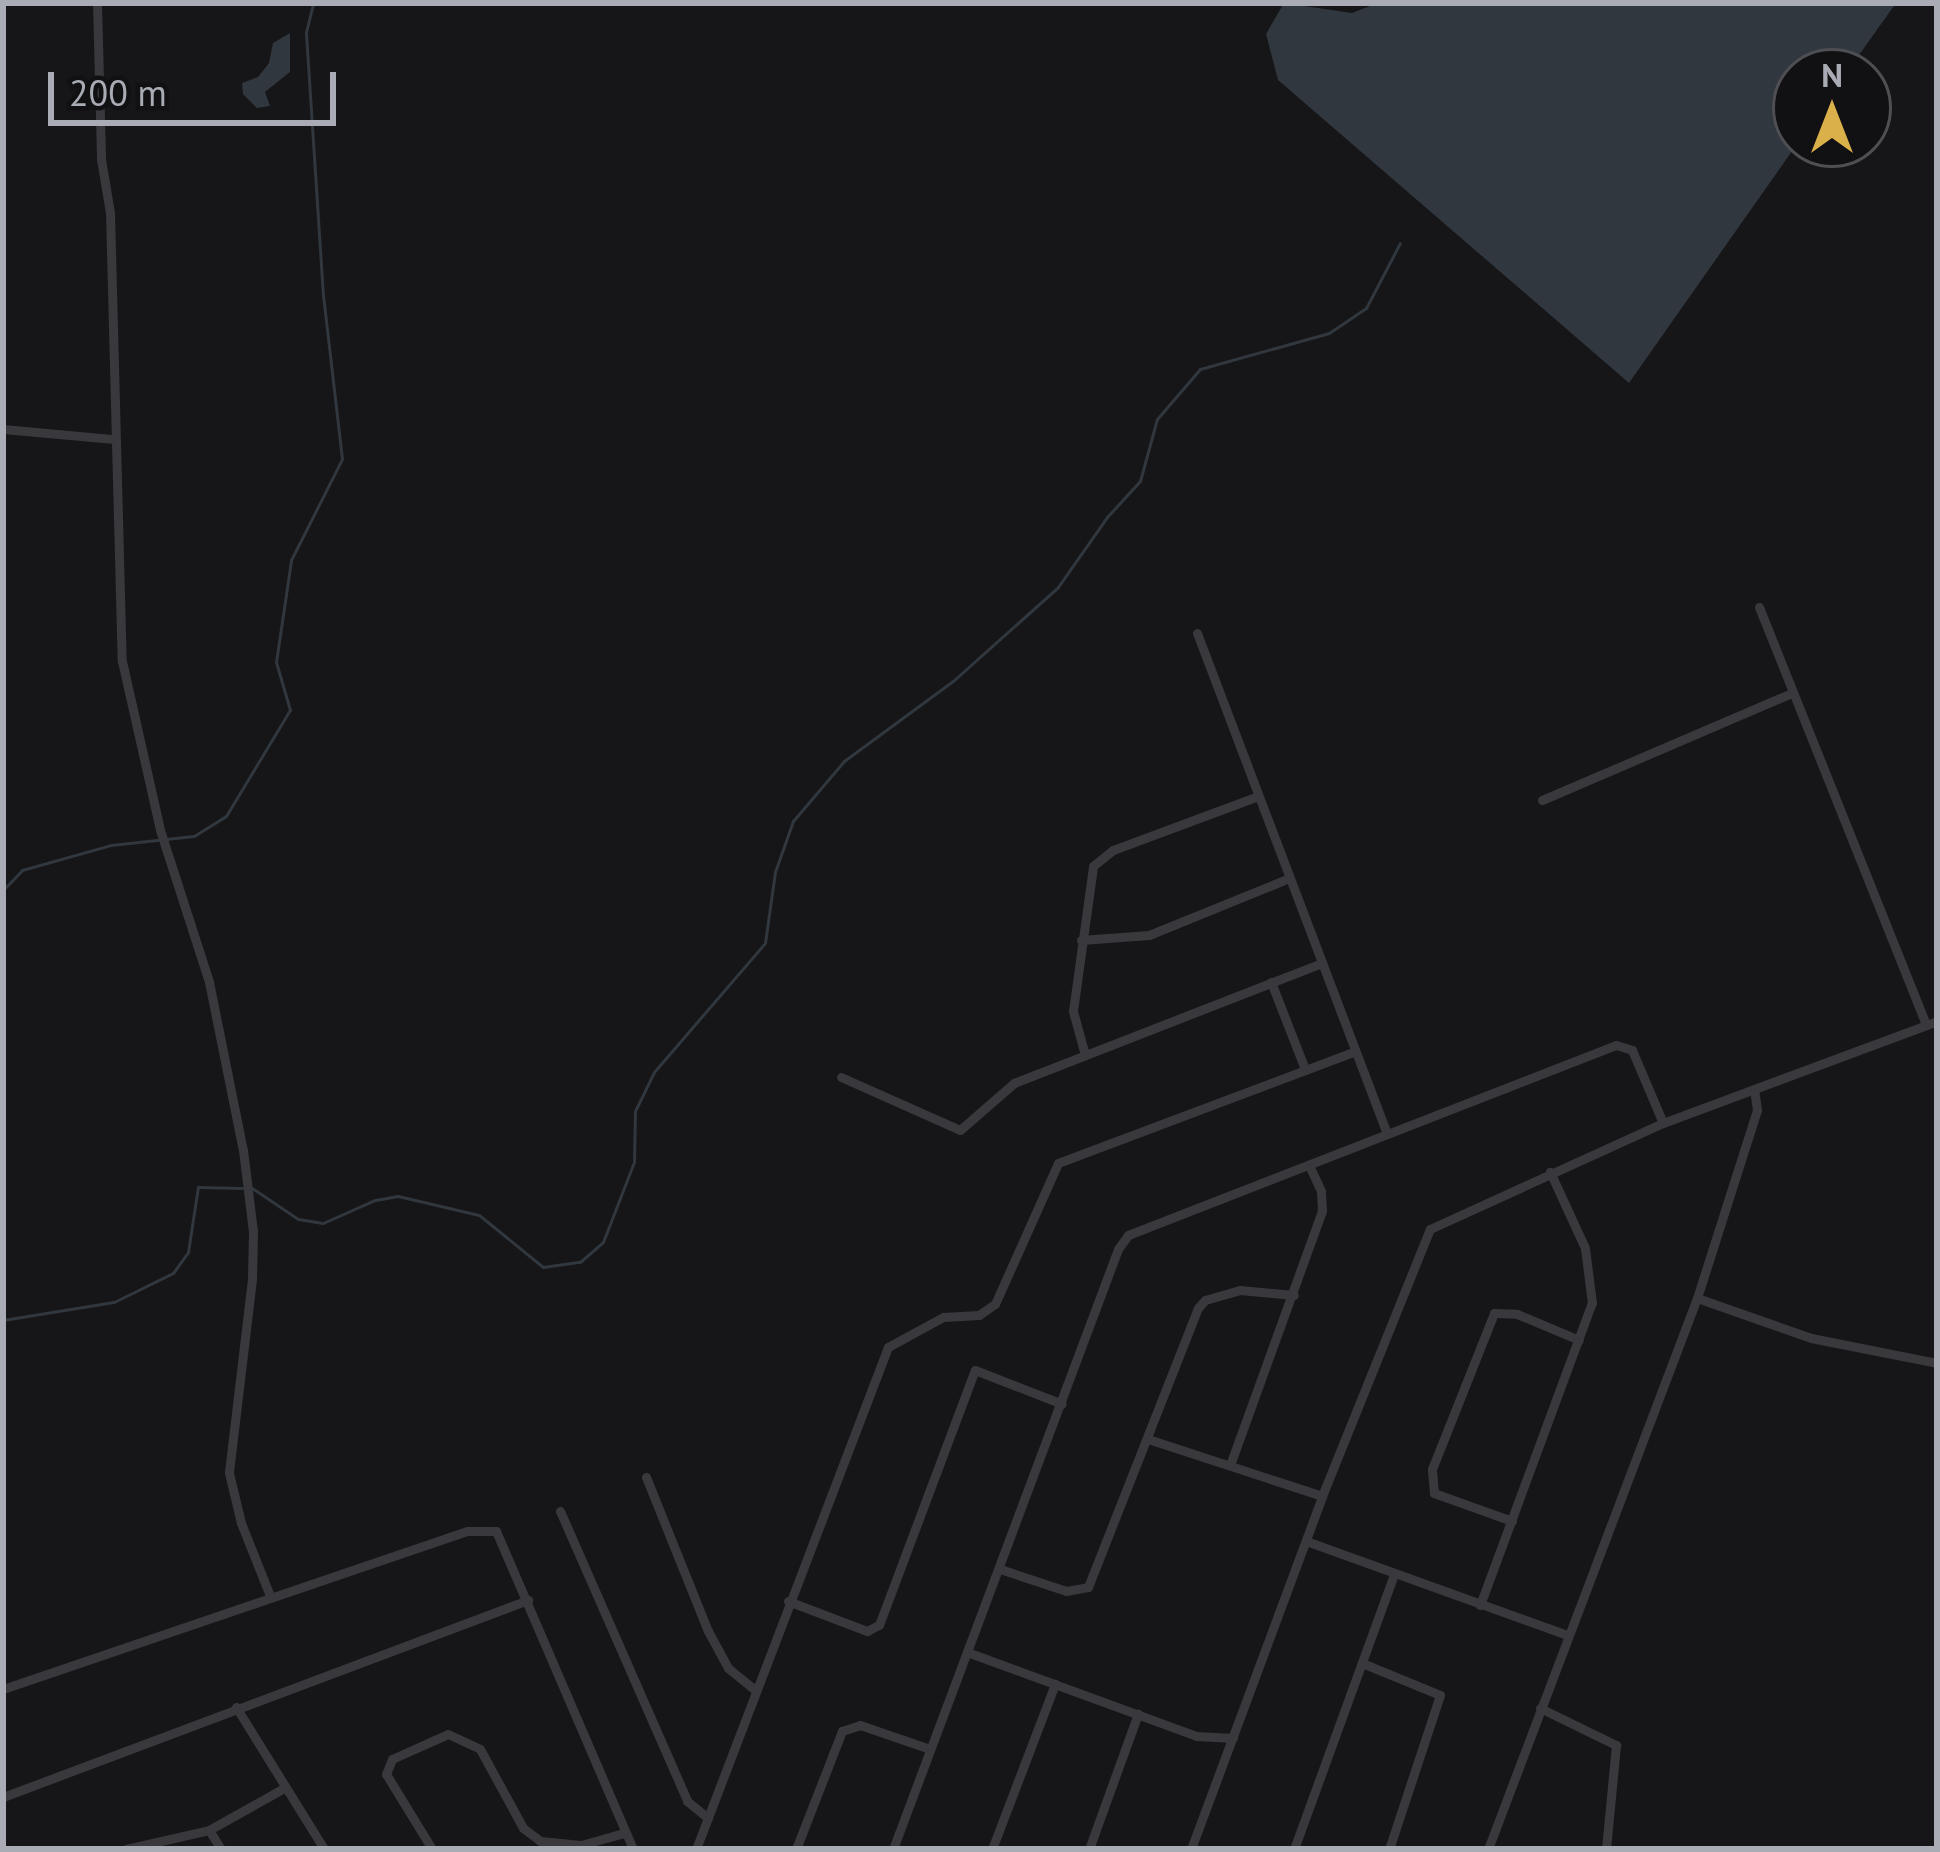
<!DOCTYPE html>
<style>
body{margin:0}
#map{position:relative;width:1940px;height:1852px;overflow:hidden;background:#161517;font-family:"PT Sans",sans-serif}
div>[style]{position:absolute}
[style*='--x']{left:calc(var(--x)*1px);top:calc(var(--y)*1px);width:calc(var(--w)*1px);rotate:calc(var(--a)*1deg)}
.water>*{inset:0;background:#30373e}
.stream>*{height:3px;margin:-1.5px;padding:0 1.5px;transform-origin:1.5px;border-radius:1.5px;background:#30373e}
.minor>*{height:9px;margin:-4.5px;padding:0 4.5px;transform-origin:4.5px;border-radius:4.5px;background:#39393d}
span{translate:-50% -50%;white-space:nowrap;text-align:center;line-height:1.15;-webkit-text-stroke:10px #111012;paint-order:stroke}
.frame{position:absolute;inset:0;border:6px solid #a9acb5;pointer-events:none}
.north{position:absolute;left:1772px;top:48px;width:120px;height:120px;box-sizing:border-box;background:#111012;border:3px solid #4e4e53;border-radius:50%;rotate:0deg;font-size:33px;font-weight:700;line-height:48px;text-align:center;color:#a9acb5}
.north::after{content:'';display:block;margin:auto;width:42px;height:54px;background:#dab04a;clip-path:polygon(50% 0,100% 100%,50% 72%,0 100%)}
.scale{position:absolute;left:48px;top:72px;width:288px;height:54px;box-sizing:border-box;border:6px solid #a9acb5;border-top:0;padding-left:15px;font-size:36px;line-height:42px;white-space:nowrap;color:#a9acb5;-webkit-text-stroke:9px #111012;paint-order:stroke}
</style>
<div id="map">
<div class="water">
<i style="clip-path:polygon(1284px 3px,1352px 13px,1378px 3px,1896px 3px,1847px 72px,1796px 72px,1797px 144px,1629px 383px,1278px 80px,1266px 34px)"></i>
<i style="clip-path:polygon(290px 33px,290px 72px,265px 92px,270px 106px,257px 108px,243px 94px,242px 83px,258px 77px,269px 63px,273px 43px)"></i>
</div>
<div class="stream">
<i style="--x:3;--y:890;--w:28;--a:-46"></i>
<i style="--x:22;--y:870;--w:92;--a:-15.7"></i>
<i style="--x:111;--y:845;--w:83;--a:-6.2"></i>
<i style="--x:194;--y:836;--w:38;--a:-32"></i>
<i style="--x:226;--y:816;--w:124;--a:-58.9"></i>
<i style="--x:290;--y:710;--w:50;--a:-106.3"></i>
<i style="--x:276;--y:662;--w:103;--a:-81.6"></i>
<i style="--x:291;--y:560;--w:113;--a:-63.2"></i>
<i style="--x:342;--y:459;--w:164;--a:-96.6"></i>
<i style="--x:323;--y:296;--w:265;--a:-93.7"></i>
<i style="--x:306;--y:32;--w:30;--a:-76"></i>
<i style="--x:252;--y:1188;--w:55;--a:34"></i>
<i style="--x:298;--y:1219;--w:25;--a:9"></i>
<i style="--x:323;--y:1223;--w:57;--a:-23.9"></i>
<i style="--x:375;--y:1200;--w:23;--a:-10"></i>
<i style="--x:398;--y:1196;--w:83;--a:13.2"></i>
<i style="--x:479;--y:1215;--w:82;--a:39.1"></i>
<i style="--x:543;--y:1267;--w:37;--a:-8"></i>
<i style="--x:580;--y:1262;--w:30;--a:-41"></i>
<i style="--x:603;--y:1242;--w:86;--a:-68.8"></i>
<i style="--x:634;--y:1162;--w:51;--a:-88.9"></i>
<i style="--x:635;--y:1111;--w:43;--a:-64"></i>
<i style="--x:654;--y:1072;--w:170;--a:-49.3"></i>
<i style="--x:765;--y:943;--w:72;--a:-82"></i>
<i style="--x:775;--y:872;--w:54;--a:-70.6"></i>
<i style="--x:793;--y:821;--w:79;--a:-49.6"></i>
<i style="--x:844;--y:761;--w:135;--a:-36.3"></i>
<i style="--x:953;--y:681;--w:141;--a:-41.8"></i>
<i style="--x:1058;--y:587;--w:85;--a:-55"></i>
<i style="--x:1107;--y:517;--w:49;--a:-47.5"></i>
<i style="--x:1140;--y:481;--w:64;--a:-74.7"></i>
<i style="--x:1157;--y:419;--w:66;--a:-49.3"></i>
<i style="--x:1200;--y:369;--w:134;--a:-15.6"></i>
<i style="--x:1329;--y:333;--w:45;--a:-34"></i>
<i style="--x:1366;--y:308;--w:73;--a:-62.4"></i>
<i style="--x:3;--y:1320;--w:112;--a:-9.2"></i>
<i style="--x:114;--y:1302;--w:66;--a:-26.2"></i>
<i style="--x:173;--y:1273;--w:26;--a:-54"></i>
<i style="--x:188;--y:1252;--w:66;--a:-81.3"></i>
<i style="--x:198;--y:1187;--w:44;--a:1.3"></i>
</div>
<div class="minor">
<i style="--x:97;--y:3;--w:156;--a:88.5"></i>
<i style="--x:101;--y:159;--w:55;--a:80.5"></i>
<i style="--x:110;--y:213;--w:448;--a:88.5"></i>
<i style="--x:122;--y:661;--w:173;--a:77.3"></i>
<i style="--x:160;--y:830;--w:160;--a:72.1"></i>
<i style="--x:209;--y:982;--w:171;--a:78.6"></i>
<i style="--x:243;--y:1150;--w:82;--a:83"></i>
<i style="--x:253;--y:1231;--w:48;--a:91.2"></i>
<i style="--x:252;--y:1279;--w:195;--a:96.8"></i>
<i style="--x:229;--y:1473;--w:51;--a:76.5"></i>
<i style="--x:241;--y:1523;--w:79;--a:68.3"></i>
<i style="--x:3;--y:429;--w:109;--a:5.2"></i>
<i style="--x:1759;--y:607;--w:450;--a:68.2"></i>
<i style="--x:1197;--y:633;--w:533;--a:69.22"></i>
<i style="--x:1542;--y:800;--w:272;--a:-23.2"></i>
<i style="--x:1081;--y:940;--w:68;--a:-4.2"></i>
<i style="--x:1149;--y:935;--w:149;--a:-22.1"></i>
<i style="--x:1271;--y:982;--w:93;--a:68.7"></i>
<i style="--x:1085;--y:1055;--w:46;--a:-105.3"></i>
<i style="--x:1073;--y:1011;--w:146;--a:-82.1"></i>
<i style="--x:1093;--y:866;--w:26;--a:-39"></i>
<i style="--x:1113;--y:850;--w:155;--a:-20.4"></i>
<i style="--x:841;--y:1077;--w:130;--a:24"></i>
<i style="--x:960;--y:1130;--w:72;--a:-41"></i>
<i style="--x:1014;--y:1083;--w:328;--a:-21.3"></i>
<i style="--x:1697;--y:1298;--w:121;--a:19.3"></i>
<i style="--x:1811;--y:1338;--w:128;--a:11.2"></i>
<i style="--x:1148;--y:1439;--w:183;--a:18.1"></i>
<i style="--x:1230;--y:1465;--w:270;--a:-70.1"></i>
<i style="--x:1322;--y:1211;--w:20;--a:-93"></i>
<i style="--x:1321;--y:1191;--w:29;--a:-115"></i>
<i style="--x:646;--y:1477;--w:166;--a:68.1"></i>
<i style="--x:708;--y:1631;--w:42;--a:61.6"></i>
<i style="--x:728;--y:1668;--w:32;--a:39"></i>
<i style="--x:560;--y:1511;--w:317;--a:66.3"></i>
<i style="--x:687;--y:1801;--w:27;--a:39"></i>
<i style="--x:1512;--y:1521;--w:83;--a:-160.3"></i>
<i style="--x:1434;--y:1493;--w:24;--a:-95"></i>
<i style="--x:1432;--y:1469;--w:168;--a:-68.3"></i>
<i style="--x:1494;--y:1313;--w:23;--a:2"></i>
<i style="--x:1517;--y:1314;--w:67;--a:22.8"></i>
<i style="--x:1306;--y:1541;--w:277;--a:19.8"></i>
<i style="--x:1000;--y:1569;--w:70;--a:18.4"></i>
<i style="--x:1066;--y:1591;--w:22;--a:-10"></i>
<i style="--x:1088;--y:1587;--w:300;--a:-68.5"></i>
<i style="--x:1198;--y:1308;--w:11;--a:-49"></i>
<i style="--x:1205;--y:1300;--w:36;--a:-16"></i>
<i style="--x:1240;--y:1290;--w:54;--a:5.3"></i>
<i style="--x:788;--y:1601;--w:85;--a:20.8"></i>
<i style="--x:867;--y:1631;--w:13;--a:-27"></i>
<i style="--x:879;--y:1625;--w:272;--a:-69.4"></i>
<i style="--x:975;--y:1370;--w:93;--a:21.3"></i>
<i style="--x:1480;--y:1605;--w:322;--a:-69.7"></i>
<i style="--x:1592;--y:1303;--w:55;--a:-97.3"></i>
<i style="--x:1585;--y:1248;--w:84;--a:-114.7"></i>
<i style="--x:967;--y:1652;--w:244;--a:20.1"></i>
<i style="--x:1196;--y:1736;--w:37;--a:3"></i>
<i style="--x:1362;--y:1663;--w:84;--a:22.3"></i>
<i style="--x:1440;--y:1695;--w:162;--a:108.3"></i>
<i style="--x:3;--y:1689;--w:491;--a:-18.8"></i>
<i style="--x:468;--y:1531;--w:28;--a:0"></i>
<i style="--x:496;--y:1531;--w:346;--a:66.7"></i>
<i style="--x:236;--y:1707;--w:167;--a:58.2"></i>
<i style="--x:1540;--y:1708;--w:85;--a:26"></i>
<i style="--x:1616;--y:1745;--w:104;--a:95.5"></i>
<i style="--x:3;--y:1797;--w:561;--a:-20.57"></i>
<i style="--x:209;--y:1830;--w:22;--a:58"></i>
<i style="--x:126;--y:1849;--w:85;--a:-12.9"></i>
<i style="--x:209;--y:1830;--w:86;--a:-29.2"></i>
<i style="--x:432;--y:1849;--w:88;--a:-121.5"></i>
<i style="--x:386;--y:1774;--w:16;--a:-68"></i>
<i style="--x:392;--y:1759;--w:61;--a:-24.1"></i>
<i style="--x:448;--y:1734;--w:35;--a:25"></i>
<i style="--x:480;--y:1749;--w:90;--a:61.4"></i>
<i style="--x:523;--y:1828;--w:21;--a:37"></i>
<i style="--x:540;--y:1841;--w:41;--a:5.6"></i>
<i style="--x:581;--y:1845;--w:45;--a:-15.6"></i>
<i style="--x:696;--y:1849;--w:537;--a:-69.07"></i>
<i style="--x:888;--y:1347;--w:63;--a:-28.6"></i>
<i style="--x:943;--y:1317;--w:36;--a:-3"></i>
<i style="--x:979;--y:1315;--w:19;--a:-35"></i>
<i style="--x:995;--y:1304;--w:154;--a:-65.9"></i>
<i style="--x:1058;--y:1163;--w:316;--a:-20.6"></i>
<i style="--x:796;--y:1849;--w:127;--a:-68.7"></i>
<i style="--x:842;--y:1731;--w:19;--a:-18"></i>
<i style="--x:860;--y:1725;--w:74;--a:18.9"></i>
<i style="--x:893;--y:1849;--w:641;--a:-69.44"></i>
<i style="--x:1118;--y:1249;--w:17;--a:-54"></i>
<i style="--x:1128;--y:1235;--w:524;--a:-21.27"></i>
<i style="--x:1616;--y:1045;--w:17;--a:17"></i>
<i style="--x:1632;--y:1050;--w:79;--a:67"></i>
<i style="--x:992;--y:1849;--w:177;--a:-69.1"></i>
<i style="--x:1089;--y:1849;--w:144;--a:-70.1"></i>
<i style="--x:1191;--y:1849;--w:377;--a:-69.6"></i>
<i style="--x:1322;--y:1496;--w:288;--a:-68"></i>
<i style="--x:1430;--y:1229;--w:256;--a:-24.5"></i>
<i style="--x:1663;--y:1123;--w:292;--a:-20.4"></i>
<i style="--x:1294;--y:1849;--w:293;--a:-70"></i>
<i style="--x:1488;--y:1849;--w:589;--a:-69.23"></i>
<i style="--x:1697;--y:1298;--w:197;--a:-72.3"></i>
<i style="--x:1757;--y:1110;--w:21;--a:-98"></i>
</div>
<div class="frame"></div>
<div class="north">N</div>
<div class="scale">200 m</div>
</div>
